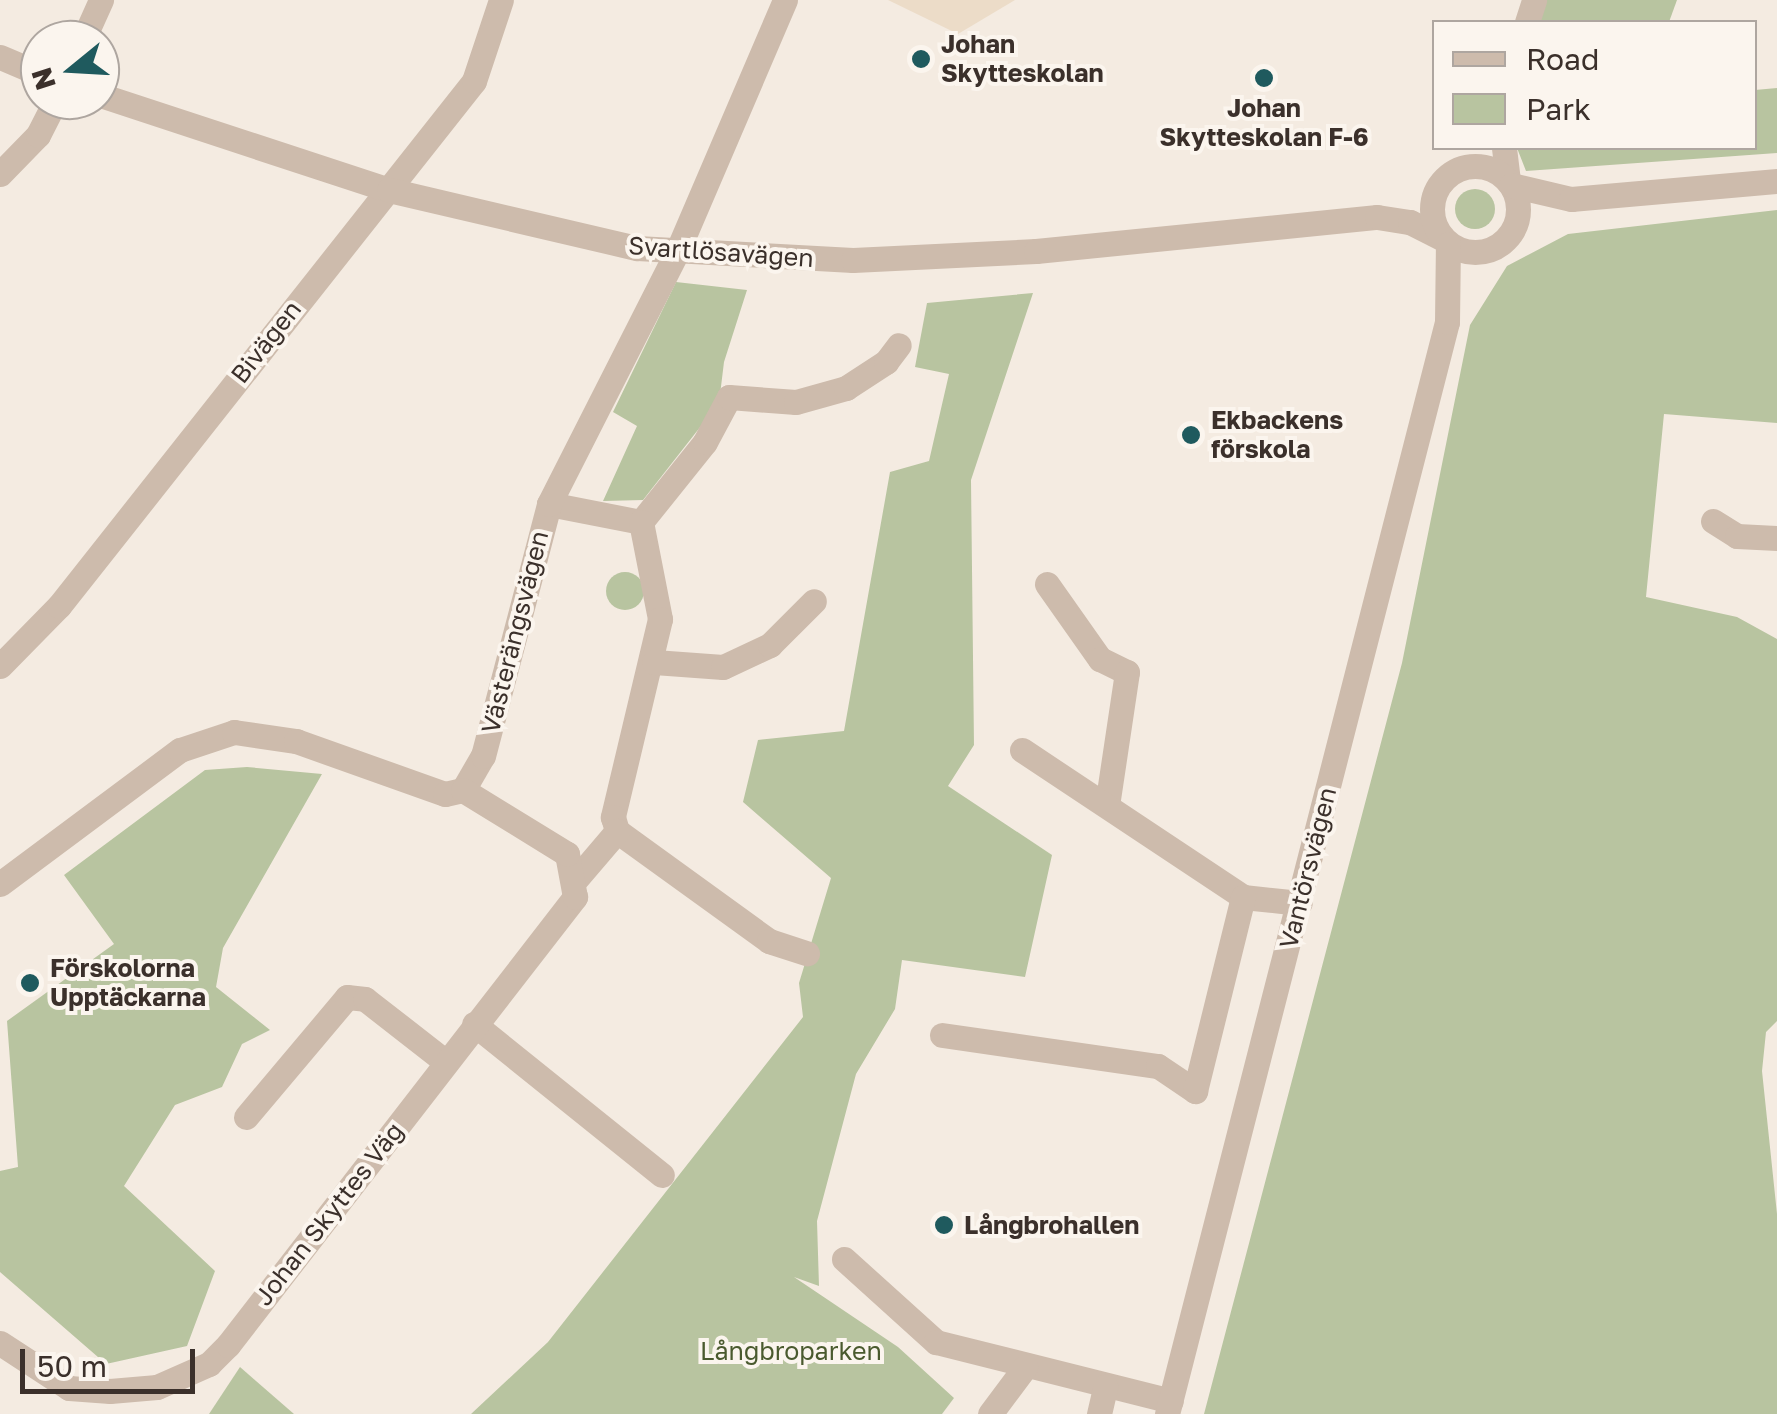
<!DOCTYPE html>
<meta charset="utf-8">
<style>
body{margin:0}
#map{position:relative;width:1777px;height:1414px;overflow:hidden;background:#f4ebe1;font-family:"Golos Text",sans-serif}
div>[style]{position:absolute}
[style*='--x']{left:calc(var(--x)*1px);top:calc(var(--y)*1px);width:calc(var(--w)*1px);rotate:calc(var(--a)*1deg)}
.green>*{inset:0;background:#b8c4a0}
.round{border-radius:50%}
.plaza>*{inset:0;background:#ecdcc8}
.minor>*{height:25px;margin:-12.5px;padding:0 12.5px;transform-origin:12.5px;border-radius:12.5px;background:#cdbbac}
.tertiary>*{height:25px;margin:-12.5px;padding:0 12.5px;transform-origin:12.5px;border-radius:12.5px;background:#cdbbac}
.tertiary>.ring{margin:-12.5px;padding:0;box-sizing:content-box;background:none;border:25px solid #cdbbac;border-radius:50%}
.dots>*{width:28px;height:28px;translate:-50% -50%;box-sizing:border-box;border:5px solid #fbf5ee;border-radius:50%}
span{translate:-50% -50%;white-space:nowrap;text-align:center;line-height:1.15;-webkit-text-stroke:8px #fbf5ee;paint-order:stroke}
.poi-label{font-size:25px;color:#3b302b;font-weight:700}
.left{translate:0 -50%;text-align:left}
.street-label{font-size:25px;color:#3b302b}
.park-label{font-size:25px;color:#4a5a2e}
.legend{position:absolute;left:1432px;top:20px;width:325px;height:130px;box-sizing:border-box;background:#fbf5ee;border:2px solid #aea6a0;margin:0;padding:12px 18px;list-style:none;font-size:30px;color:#3b302b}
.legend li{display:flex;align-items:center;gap:20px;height:50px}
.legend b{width:50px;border:2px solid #aea6a0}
.north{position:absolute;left:20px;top:20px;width:100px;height:100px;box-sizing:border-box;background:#fbf5ee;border:2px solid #aea6a0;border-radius:50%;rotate:252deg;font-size:28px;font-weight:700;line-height:40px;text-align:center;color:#3b302b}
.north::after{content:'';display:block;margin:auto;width:35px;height:45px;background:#1f5a5e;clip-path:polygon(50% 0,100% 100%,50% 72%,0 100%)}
.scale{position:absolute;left:20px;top:1349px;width:175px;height:45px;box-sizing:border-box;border:5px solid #3b302b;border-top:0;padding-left:12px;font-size:30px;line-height:35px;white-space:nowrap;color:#3b302b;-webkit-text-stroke:8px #fbf5ee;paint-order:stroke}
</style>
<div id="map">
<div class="green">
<i style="clip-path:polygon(1546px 0,1677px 0,1669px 22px,1539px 22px)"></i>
<i style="clip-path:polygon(1777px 88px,1777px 153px,1526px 171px,1517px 148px,1754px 148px,1755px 90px)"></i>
<i class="round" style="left:1455px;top:189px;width:40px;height:40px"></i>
<i style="clip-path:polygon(1777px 210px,1777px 423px,1664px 414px,1646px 597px,1737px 617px,1777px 639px,1777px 1021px,1766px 1032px,1762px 1071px,1777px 1214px,1777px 1414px,1204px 1414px,1402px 663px,1470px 325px,1507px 266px,1568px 234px)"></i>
<i style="clip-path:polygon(676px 282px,747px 290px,724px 362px,719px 403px,643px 500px,603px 501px,637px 426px,613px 412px)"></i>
<i style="clip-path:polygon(1033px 293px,971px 480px,974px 745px,948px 786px,1052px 855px,1025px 977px,902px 960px,895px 1009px,856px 1074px,817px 1221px,819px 1286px,794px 1277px,898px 1347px,954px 1398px,942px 1414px,471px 1414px,548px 1342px,803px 1017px,799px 983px,831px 878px,743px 802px,758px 740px,844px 731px,890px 472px,929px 461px,949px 374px,915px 367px,927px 303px)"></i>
<i class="round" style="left:606px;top:572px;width:38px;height:38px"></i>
<i style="clip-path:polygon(247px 767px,322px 774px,223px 948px,216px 987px,270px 1030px,242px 1044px,222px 1087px,175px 1105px,124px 1186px,215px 1271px,187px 1346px,106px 1364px,0 1272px,0 1171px,18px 1167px,7px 1021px,114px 944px,64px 875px,205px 770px)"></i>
<i style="clip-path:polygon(240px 1367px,294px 1414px,209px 1414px)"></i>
</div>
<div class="plaza">
<i style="clip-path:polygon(888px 0,1015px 0,958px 34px)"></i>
</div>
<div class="minor">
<i style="--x:83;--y:40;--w:44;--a:-65.8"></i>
<i style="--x:0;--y:174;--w:54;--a:-45.7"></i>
<i style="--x:38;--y:135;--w:39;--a:-63"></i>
<i style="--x:549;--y:504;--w:94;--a:11.1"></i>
<i style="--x:641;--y:522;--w:102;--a:-51.3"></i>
<i style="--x:705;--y:442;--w:51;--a:-61.9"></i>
<i style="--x:729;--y:397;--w:67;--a:4.3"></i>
<i style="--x:796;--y:402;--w:52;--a:-15.6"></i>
<i style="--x:846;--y:388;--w:48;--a:-33"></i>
<i style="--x:886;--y:362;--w:21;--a:-53"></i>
<i style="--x:1713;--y:521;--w:28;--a:32"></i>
<i style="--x:1737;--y:536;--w:40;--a:2.9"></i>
<i style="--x:641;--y:522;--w:99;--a:78.9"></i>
<i style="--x:660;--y:619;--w:204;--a:103.4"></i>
<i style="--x:613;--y:817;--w:15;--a:74"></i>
<i style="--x:617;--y:831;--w:188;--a:35.9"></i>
<i style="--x:769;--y:941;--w:40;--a:18"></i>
<i style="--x:1047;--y:584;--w:92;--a:54.8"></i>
<i style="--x:1100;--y:659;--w:30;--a:26"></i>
<i style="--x:1127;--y:672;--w:135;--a:98.5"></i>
<i style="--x:654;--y:662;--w:69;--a:4.1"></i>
<i style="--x:723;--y:667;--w:52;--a:-25.1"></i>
<i style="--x:770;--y:645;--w:62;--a:-45"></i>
<i style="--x:0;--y:666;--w:84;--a:-45.5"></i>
<i style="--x:59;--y:606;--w:669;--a:-51.67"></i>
<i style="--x:474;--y:81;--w:85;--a:-71.6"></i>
<i style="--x:1022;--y:750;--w:265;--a:33.6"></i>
<i style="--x:1243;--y:897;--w:57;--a:6"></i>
<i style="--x:577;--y:878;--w:62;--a:-49.6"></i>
<i style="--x:0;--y:884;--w:224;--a:-36.7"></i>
<i style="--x:180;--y:750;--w:57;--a:-18.4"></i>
<i style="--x:234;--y:732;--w:63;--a:8.3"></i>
<i style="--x:296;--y:741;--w:158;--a:19.6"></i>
<i style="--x:445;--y:794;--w:18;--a:-13"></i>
<i style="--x:463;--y:790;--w:39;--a:-60"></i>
<i style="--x:483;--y:756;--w:260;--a:-75.3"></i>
<i style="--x:549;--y:504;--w:283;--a:-63.1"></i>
<i style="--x:677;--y:252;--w:274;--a:-66.8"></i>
<i style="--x:474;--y:1024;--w:241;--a:38.8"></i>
<i style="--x:942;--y:1035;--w:218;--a:8.2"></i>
<i style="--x:1158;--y:1066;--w:45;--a:34"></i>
<i style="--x:1195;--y:1091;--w:200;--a:-76.1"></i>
<i style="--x:246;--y:1117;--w:157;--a:-49.9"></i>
<i style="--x:347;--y:997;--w:18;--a:6"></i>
<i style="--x:365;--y:999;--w:103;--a:37.9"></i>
<i style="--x:844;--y:1259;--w:124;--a:42.1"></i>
<i style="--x:936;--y:1342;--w:242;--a:14.1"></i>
<i style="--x:0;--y:1343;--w:82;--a:33.1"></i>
<i style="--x:69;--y:1388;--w:41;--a:4.2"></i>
<i style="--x:110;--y:1391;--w:47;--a:-4.9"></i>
<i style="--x:157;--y:1387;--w:57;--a:-23.9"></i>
<i style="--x:209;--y:1364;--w:27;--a:-45"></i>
<i style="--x:228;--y:1345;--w:567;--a:-52.24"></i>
<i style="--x:575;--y:897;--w:44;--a:-100.5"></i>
<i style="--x:567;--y:854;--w:122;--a:-148.4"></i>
<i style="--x:990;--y:1414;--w:59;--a:-53.3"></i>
<i style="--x:1099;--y:1414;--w:28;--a:-77"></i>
</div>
<div class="tertiary">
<i style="--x:1527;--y:22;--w:23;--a:-72"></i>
<i style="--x:0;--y:57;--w:43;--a:23"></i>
<i style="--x:100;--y:95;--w:304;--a:18.2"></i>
<i style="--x:389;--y:190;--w:255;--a:13.2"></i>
<i style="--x:637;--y:248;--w:216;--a:3.2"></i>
<i style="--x:853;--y:260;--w:183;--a:-2.8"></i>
<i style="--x:1036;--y:251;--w:343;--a:-5.7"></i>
<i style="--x:1377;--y:217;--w:33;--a:9"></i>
<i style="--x:1410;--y:222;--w:36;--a:27"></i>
<i style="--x:1504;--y:148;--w:32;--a:83"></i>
<i class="ring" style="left:1432px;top:166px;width:61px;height:61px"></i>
<i style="--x:1511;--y:185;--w:62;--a:13.1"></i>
<i style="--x:1571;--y:199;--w:207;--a:-5"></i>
<i style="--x:1167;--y:1414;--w:1127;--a:-75.62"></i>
<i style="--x:1447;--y:322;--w:78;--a:-89.3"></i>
</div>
<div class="dots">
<i style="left:921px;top:59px;background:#1f5a5e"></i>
<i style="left:1264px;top:78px;background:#1f5a5e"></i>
<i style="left:1191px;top:435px;background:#1f5a5e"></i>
<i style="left:30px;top:983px;background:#1f5a5e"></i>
<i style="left:944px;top:1225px;background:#1f5a5e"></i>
</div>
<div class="poi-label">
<span class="left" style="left:941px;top:59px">Johan<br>Skytteskolan</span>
<span style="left:1264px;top:123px">Johan<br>Skytteskolan F-6</span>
<span class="left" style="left:1211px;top:435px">Ekbackens<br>förskola</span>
<span class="left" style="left:50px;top:983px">Förskolorna<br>Upptäckarna</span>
<span class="left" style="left:964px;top:1225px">Långbrohallen</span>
</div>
<div class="street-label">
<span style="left:721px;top:252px;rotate:4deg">Svartlösavägen</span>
<span style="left:266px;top:342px;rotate:-52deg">Bivägen</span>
<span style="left:515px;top:632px;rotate:-76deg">Västerängsvägen</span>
<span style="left:1308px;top:868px;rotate:-76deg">Vantörsvägen</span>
<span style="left:329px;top:1214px;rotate:-52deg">Johan Skyttes Väg</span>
</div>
<div class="park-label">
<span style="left:791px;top:1351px">Långbroparken</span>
</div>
<ul class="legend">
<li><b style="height:12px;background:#cdbbac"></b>Road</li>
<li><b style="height:28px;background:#b8c4a0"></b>Park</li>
</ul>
<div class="north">N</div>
<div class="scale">50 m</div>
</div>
